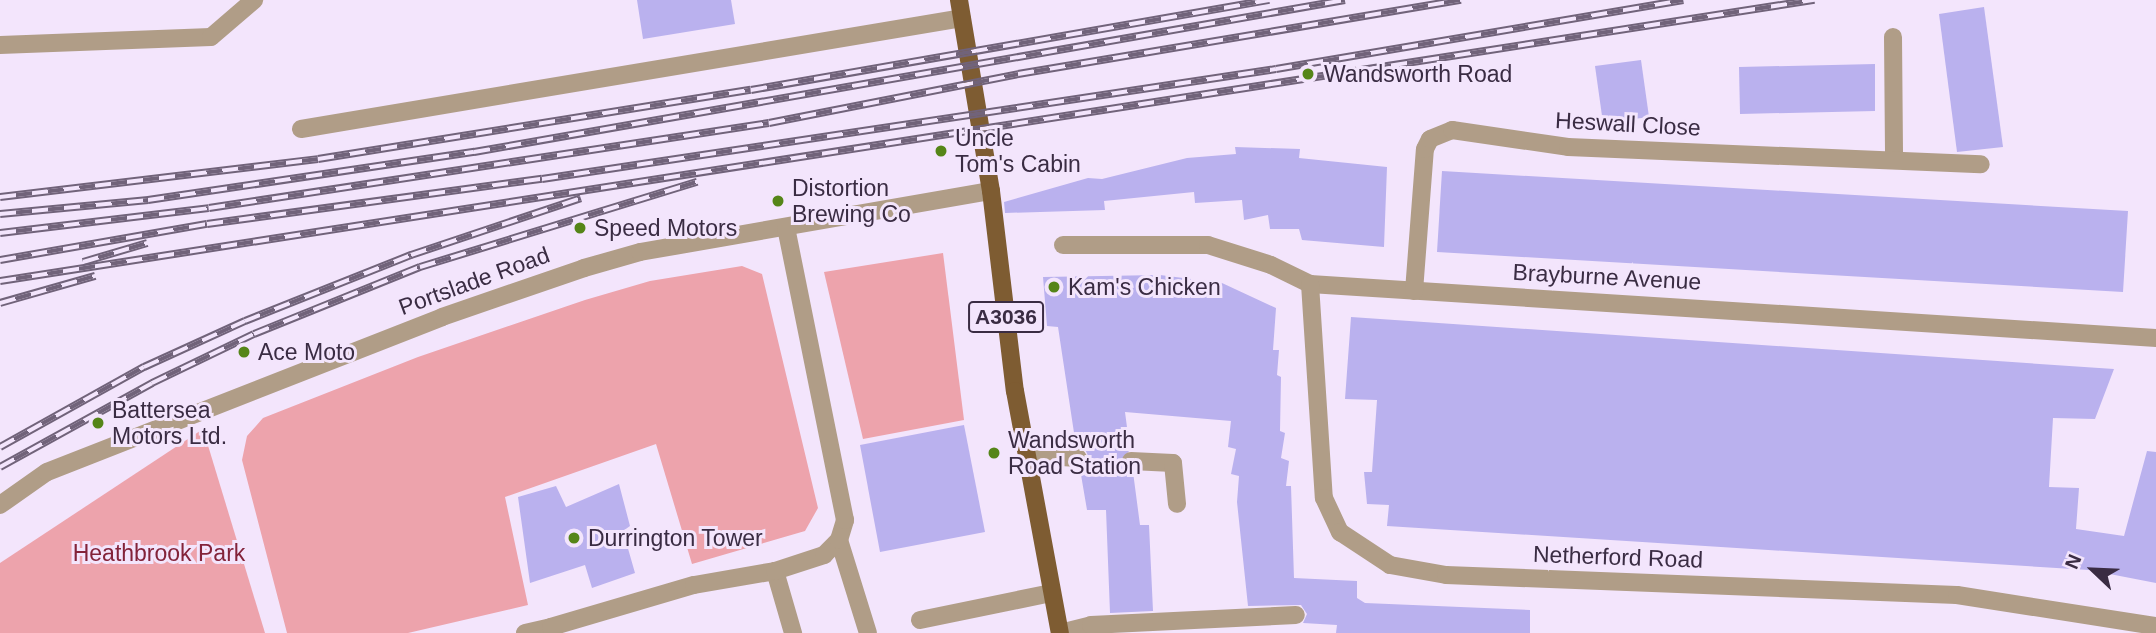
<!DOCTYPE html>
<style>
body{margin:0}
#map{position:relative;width:2156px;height:633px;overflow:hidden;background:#f3e5fc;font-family:Helvetica,sans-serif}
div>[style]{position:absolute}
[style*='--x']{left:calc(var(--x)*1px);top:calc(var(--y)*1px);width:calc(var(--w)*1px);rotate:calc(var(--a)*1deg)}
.green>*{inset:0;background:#eda3ac}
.building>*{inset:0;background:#bab1ee}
.service>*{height:18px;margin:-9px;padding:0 9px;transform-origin:9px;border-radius:9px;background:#b09d87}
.minor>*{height:18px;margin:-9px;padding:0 9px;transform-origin:9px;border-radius:9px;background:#b09d87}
.primary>*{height:18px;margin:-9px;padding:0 9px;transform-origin:9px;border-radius:9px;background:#7e5c32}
.rail>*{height:8px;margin-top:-4px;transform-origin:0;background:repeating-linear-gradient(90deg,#f3e5fc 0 16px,#71637a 0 32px);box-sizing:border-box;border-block:2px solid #71637a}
.dots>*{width:19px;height:19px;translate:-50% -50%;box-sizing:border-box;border:4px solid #f3e5fc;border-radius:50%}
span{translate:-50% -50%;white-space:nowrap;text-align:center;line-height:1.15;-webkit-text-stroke:6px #f3e5fc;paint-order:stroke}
.shield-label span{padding:2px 5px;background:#f3e5fc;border:2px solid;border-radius:5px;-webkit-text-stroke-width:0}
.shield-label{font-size:21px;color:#3a2c43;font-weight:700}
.poi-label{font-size:23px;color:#3a2c43}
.left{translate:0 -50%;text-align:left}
.street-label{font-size:23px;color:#3a2c43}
.park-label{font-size:23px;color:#83233a}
.north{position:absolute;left:2058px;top:535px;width:70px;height:70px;-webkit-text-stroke:5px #f3e5fc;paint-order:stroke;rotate:293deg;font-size:19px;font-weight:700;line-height:28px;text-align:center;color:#3a2c43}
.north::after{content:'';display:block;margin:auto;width:24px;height:32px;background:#3a2c43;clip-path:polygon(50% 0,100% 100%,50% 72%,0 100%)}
</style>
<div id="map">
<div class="green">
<i style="clip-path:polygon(943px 253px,964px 420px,863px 439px,824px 272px)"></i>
<i style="clip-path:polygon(742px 266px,762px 274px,818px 508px,805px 531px,692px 564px,656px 444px,505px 497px,528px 605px,408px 633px,287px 633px,242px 460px,247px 436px,263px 418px,418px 357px,585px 300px,650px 281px)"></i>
<i style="clip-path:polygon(203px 429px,265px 633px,0 633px,0 563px)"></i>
</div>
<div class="building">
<i style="clip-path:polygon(637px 0,731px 0,735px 24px,643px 39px)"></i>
<i style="clip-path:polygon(1984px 7px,2003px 147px,1957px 152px,1939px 14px)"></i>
<i style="clip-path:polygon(1641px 60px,1649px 117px,1603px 123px,1595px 66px)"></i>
<i style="clip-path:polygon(1875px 64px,1875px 111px,1740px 114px,1739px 67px)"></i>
<i style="clip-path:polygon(1235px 147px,1300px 149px,1299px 158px,1387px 167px,1384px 247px,1302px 240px,1299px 229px,1270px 229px,1268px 215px,1244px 220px,1242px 200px,1195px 203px,1194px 192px,1104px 201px,1105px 210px,1005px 213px,1004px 202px,1088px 178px,1102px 179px,1187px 158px,1236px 154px)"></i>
<i style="clip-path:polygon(1442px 171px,2128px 211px,2123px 292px,1437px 252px)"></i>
<i style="clip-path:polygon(1160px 275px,1222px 283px,1276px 308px,1273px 350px,1279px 350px,1277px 375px,1281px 377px,1280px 431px,1285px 433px,1281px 458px,1289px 461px,1286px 486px,1291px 486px,1294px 578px,1357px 581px,1357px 598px,1365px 603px,1530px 610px,1530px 633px,1336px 633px,1337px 625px,1303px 623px,1307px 614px,1301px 605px,1248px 606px,1237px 502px,1239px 476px,1231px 474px,1236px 449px,1228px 447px,1231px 421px,1125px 412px,1130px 450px,1120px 461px,1124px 470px,1133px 472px,1140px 525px,1149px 525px,1153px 611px,1110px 613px,1106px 510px,1087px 510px,1080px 469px,1089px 458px,1085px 449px,1076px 446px,1058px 327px,1047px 326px,1043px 277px)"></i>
<i style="clip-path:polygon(1351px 317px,2114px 369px,2095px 419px,2053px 418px,2049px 487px,2079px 488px,2076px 529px,2124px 536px,2147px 451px,2156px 452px,2156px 583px,2089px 570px,1387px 526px,1389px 505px,1367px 504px,1364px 472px,1372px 472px,1377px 400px,1345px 399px)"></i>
<i style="clip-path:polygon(964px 425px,985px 532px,880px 552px,860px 445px)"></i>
<i style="clip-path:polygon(619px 484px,630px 526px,623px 531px,635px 573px,592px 588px,585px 565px,530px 583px,518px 497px,556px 486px,566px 507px)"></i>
</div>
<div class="service">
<i style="--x:1893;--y:37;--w:122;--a:89.5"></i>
<i style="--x:301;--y:129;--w:670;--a:-9.53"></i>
<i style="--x:1028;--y:455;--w:50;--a:3.4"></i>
<i style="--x:1131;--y:461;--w:42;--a:2.7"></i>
<i style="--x:1173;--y:463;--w:41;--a:84.4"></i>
<i style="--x:0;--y:505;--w:57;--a:-35.1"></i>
<i style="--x:47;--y:472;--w:424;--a:-21.4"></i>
<i style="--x:442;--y:317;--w:150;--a:-19"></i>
<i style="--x:584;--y:268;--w:58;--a:-15.9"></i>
<i style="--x:640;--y:252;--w:356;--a:-9.9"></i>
<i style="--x:839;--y:540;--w:97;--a:72.7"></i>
<i style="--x:775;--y:571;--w:65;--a:73.8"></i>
<i style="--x:525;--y:633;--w:27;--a:-13"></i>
<i style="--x:553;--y:633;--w:6;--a:-108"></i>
<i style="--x:551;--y:627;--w:149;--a:-16.4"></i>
<i style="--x:694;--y:585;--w:82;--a:-9.8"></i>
<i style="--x:775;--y:571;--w:52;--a:-18.1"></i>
<i style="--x:824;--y:555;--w:21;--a:-45"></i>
<i style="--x:839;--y:540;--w:21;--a:-73"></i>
<i style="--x:845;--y:520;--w:298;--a:-101.4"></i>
<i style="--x:1060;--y:633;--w:32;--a:-14"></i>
<i style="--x:1091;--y:625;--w:205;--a:-2.8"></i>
</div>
<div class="minor">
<i style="--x:0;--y:45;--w:211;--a:-2.2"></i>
<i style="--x:211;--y:37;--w:57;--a:-40.7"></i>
<i style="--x:1063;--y:245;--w:145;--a:0"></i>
<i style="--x:1208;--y:245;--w:66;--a:17.6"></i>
<i style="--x:1271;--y:265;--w:43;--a:26"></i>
<i style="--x:1310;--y:284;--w:848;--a:3.65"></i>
<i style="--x:1310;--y:284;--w:214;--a:86.3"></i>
<i style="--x:1324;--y:498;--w:38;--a:65"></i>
<i style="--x:1340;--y:532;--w:60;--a:33.4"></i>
<i style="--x:1390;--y:565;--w:57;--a:10.1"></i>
<i style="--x:1446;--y:575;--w:511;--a:2.24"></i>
<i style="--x:1957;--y:595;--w:201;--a:8.9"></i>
<i style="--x:1414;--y:291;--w:142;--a:-85.6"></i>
<i style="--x:1425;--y:149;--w:11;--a:-63"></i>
<i style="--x:1430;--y:139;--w:24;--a:-22"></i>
<i style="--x:1452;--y:130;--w:117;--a:8.3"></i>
<i style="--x:1568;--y:147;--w:413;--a:2.4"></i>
<i style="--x:920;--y:620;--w:134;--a:-11.6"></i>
</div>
<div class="primary">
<i style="--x:959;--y:0;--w:194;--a:80.5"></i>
<i style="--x:991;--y:191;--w:201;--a:83.2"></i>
<i style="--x:1015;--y:391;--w:246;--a:79.5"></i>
</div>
<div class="rail">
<i style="--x:0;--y:197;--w:320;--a:-6.8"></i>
<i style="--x:318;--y:159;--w:438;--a:-9.1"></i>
<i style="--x:751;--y:90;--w:526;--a:-9.86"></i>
<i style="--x:0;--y:214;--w:149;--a:-5.4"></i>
<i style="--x:148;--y:200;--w:330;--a:-8.4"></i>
<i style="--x:474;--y:152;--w:884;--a:-9.9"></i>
<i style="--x:0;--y:233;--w:210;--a:-6.8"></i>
<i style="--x:209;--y:208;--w:566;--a:-8.63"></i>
<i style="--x:769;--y:123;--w:254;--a:-11.1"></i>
<i style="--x:1018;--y:74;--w:449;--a:-9.5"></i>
<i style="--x:0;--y:260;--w:210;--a:-9.9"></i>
<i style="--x:207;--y:224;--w:338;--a:-7.7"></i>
<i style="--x:542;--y:179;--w:742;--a:-8.52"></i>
<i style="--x:1276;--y:69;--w:413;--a:-9.6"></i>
<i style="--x:83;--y:262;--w:67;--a:-16.5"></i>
<i style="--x:0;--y:281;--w:1836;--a:-8.81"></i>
<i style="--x:0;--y:303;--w:99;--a:-15.9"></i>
<i style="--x:0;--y:447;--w:165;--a:-29.1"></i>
<i style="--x:144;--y:367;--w:111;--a:-24.5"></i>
<i style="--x:245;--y:321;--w:179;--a:-21.7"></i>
<i style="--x:411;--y:255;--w:179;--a:-18.5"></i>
<i style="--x:0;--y:467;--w:174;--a:-28.9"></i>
<i style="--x:152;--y:383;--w:113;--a:-25.7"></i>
<i style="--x:254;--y:334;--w:179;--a:-22"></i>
<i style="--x:420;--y:267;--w:290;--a:-17.1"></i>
</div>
<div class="dots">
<i style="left:1308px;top:74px;background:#558518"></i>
<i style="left:941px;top:151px;background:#558518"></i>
<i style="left:778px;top:201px;background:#558518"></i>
<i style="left:580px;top:228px;background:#558518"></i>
<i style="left:1054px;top:287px;background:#558518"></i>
<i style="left:244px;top:352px;background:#558518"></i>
<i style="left:98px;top:423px;background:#558518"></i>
<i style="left:994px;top:453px;background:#558518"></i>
<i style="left:574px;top:538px;background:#558518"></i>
</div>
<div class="shield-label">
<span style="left:1006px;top:317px">A3036</span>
</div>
<div class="poi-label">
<span class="left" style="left:1324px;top:74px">Wandsworth Road</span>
<span class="left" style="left:955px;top:151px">Uncle<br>Tom's Cabin</span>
<span class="left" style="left:792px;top:201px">Distortion<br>Brewing Co</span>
<span class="left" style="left:594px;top:228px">Speed Motors</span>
<span class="left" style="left:1068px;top:287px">Kam's Chicken</span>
<span class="left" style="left:258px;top:352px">Ace Moto</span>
<span class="left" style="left:112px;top:423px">Battersea<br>Motors Ltd.</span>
<span class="left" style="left:1008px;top:453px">Wandsworth<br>Road Station</span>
<span class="left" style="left:588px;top:538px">Durrington Tower</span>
</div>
<div class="street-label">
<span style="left:1628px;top:124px;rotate:3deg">Heswall Close</span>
<span style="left:1607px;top:277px;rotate:3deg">Brayburne Avenue</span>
<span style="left:474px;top:281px;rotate:-20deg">Portslade Road</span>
<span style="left:1618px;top:557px;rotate:2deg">Netherford Road</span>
</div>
<div class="park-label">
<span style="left:159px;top:553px">Heathbrook Park</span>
</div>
<div class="north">N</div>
</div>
